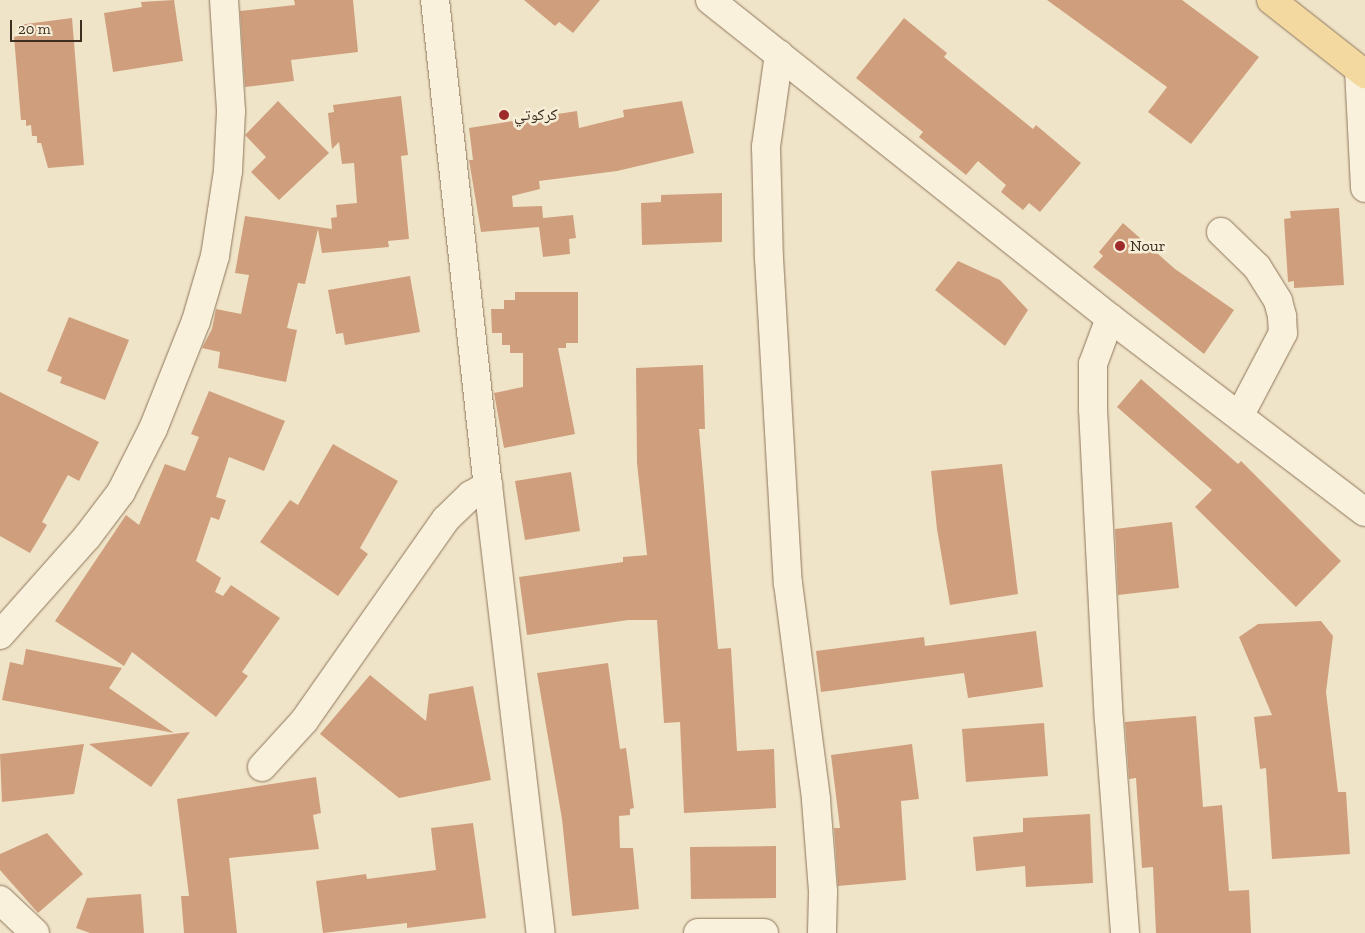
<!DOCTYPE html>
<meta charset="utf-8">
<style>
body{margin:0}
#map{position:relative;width:1365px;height:933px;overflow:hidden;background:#f0e4c8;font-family:"Zilla Slab","Noto Naskh Arabic",serif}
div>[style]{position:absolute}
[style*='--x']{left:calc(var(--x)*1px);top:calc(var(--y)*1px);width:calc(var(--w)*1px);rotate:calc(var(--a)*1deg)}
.building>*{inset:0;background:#cf9f7d}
.roads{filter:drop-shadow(0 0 1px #8d765c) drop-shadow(0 0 1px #8d765c)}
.minor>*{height:28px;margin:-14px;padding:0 14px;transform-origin:14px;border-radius:14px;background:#faf1dc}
.major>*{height:28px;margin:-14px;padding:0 14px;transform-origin:14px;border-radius:14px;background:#f3d9a0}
.dots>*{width:14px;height:14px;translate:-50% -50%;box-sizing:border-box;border:2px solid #f7eed8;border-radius:50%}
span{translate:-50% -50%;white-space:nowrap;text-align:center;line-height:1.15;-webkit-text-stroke:5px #f7eed8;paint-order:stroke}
.poi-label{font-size:16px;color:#3d2e20}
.left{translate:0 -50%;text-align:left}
.scale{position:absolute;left:10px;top:20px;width:72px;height:22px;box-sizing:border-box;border:2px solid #3d2e20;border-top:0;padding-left:6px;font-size:15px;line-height:18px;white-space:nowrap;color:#3d2e20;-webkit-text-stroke:4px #f7eed8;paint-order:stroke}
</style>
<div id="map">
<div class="building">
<i style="clip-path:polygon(174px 0,183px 61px,113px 72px,104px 13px,142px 7px,141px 2px)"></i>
<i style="clip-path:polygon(294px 0,353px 0,358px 52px,291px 60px,294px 81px,245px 87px,240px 11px,295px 5px)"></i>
<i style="clip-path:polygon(524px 0,600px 0,573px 33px,559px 22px,555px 26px)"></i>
<i style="clip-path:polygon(1047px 0,1182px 0,1259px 57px,1191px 144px,1148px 112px,1167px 87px)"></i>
<i style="clip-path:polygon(72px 18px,84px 165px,48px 168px,41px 143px,37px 143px,37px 136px,32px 136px,31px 125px,26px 126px,26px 120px,21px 120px,14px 37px,18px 36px,18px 25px)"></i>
<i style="clip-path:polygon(904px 18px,947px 53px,944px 57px,1033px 129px,1036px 125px,1081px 163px,1040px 212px,1029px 203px,1023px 210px,1001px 192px,1006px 185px,978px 161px,966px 175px,919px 137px,923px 132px,856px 78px)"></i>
<i style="clip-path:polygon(401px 96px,408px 155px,401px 156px,409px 239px,388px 241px,389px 247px,322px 253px,318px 229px,305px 284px,298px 283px,287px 328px,297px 330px,286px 382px,218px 368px,220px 352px,202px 348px,212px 329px,216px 309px,241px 314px,249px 275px,235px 273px,245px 216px,332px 229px,331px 218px,337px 217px,336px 205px,357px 203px,354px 163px,342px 164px,339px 142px,332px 149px,328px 113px,334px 112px,333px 105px)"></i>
<i style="clip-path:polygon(278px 101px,329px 153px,279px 200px,251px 172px,266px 157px,245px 135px)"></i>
<i style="clip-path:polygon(682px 101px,694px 153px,617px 171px,539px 181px,540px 189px,512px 196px,513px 207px,542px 206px,543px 218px,573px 215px,576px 238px,569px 239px,570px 254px,543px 257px,539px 227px,481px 232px,469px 160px,473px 160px,469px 128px,577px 111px,579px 128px,624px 117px,623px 110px)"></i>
<i style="clip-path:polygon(722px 193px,722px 242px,642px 245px,641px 203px,661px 202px,661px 195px)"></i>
<i style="clip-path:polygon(1339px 208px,1344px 285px,1294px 288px,1294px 281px,1288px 282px,1284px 219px,1291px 218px,1290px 211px)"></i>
<i style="clip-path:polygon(1123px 223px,1175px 269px,1234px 310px,1204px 354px,1093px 267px,1103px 256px,1099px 252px)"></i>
<i style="clip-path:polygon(958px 261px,1000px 280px,1028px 310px,1005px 346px,935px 290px)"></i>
<i style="clip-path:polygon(410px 276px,420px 332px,345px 345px,343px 333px,336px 334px,328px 290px)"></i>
<i style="clip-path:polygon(515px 292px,578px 292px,578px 343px,566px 343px,566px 348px,558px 348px,575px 434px,504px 448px,494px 393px,523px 387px,523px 353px,510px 353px,510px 345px,502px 345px,502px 333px,492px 333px,491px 309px,504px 309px,504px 300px,515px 300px)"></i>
<i style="clip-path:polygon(69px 317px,129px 340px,105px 400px,60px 383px,62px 377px,47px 371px)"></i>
<i style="clip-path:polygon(703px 365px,705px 429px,699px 429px,718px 649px,731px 648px,737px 751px,774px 749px,776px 808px,684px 813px,680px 722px,664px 723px,657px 620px,628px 620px,527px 635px,519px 577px,623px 562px,623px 557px,647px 555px,637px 463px,636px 368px)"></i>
<i style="clip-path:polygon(1141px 379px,1238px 464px,1241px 461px,1341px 561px,1296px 607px,1195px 507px,1212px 490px,1117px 407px)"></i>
<i style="clip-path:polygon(209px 391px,285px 421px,264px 471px,229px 457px,216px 497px,226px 500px,219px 520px,211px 517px,196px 561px,221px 578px,215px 592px,223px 596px,231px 585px,280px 618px,242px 672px,248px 676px,216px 717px,132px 652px,124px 666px,55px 621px,126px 515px,139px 525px,165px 464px,185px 471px,199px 437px,191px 434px)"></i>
<i style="clip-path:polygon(0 392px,99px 442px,79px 481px,68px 475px,42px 522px,47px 525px,30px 553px,0 536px)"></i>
<i style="clip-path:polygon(333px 444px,398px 481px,360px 548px,368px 554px,338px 596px,260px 542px,290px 500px,298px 505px)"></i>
<i style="clip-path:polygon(1002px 464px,1018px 594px,950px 605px,937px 529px,931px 471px)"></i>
<i style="clip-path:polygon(571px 472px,580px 531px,525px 540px,515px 481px)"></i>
<i style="clip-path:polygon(1172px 522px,1179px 588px,1118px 595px,1115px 529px)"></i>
<i style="clip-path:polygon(1321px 621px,1333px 636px,1326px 692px,1338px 792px,1346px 792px,1350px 854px,1272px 859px,1266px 768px,1260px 769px,1254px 717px,1272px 715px,1239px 637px,1258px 624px)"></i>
<i style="clip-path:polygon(1036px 631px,1043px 687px,968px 698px,964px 673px,821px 692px,816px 651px,924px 637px,925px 646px)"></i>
<i style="clip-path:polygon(26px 649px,122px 668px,109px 688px,174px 733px,2px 700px,10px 662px,23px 665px)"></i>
<i style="clip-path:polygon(608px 663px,620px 749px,626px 748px,634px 808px,630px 809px,630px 815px,619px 816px,620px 848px,633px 848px,639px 909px,572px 916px,562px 819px,537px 673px)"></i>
<i style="clip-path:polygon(370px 675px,426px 721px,429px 694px,473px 686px,491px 780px,399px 798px,320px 734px)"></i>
<i style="clip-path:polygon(1196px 716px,1203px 807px,1222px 805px,1229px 891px,1249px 890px,1251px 933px,1156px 933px,1153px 867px,1142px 868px,1136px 778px,1129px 779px,1125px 722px)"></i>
<i style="clip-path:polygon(1044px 723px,1048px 776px,966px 782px,962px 729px)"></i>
<i style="clip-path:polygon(190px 732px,151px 787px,89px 744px)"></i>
<i style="clip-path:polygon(84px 744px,74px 794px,2px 802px,0 754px)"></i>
<i style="clip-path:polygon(912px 744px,919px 799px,901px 801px,906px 880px,838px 886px,834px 828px,840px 828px,831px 755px)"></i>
<i style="clip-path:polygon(316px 777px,321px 813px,313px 815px,319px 849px,229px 858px,237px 933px,184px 933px,181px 896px,189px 896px,177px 799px)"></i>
<i style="clip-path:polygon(1090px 814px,1093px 883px,1026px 887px,1025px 866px,976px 871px,973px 837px,1023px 832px,1023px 818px)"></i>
<i style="clip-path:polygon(473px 823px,486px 918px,407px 928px,407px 923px,323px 933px,316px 881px,366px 874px,367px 879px,436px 870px,431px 828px)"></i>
<i style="clip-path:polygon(47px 833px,83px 874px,38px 913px,0 870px,0 854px)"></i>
<i style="clip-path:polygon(776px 846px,776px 898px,691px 899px,690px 847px)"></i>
<i style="clip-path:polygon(141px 894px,144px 933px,90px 933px,76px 928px,87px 898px)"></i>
</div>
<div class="roads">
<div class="minor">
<i style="--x:435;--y:0;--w:488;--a:83.8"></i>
<i style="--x:488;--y:485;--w:451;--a:83.3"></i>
<i style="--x:710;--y:0;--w:511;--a:38.48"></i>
<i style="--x:1110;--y:318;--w:320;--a:37.3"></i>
<i style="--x:779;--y:54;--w:94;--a:98"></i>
<i style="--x:766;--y:147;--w:111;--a:88.5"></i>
<i style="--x:769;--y:258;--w:326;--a:86.7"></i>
<i style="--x:788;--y:583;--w:219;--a:82.6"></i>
<i style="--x:816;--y:800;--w:92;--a:85.6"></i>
<i style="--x:823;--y:892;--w:41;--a:91.4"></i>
<i style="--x:1359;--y:69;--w:119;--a:87.1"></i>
<i style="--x:1221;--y:232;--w:50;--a:44.2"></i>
<i style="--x:1257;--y:267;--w:40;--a:58"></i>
<i style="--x:1278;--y:301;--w:16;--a:75"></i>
<i style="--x:1282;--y:316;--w:17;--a:87"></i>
<i style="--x:1283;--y:333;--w:93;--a:117.7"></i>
<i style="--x:1110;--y:318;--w:49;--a:110.3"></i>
<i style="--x:1093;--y:364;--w:45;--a:90"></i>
<i style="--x:1093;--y:409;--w:311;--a:87.1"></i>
<i style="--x:1109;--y:720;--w:214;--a:85.7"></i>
<i style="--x:0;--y:635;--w:131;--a:-48.4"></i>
<i style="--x:87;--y:537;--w:56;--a:-52.9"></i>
<i style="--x:121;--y:492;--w:71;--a:-63.1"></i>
<i style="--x:153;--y:429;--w:116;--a:-68.3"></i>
<i style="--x:196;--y:321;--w:68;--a:-73.7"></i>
<i style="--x:215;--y:256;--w:86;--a:-81.3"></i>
<i style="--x:228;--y:171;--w:60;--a:-87.1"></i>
<i style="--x:231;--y:111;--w:111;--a:-93.6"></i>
<i style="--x:262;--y:767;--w:62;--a:-47.6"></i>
<i style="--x:304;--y:721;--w:247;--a:-54.9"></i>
<i style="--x:446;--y:519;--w:35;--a:-44"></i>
<i style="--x:471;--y:495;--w:20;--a:-30"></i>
<i style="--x:0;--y:900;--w:48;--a:43.3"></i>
<i style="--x:698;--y:933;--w:66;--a:0"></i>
</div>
<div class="major">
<i style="--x:1271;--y:0;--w:120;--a:38.2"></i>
</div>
</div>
<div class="dots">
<i style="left:504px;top:115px;background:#9e2a2b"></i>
<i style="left:1120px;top:246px;background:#9e2a2b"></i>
</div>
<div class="poi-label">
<span class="left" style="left:514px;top:115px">كركوتي</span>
<span class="left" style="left:1130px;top:246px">Nour</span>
</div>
<div class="scale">20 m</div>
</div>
